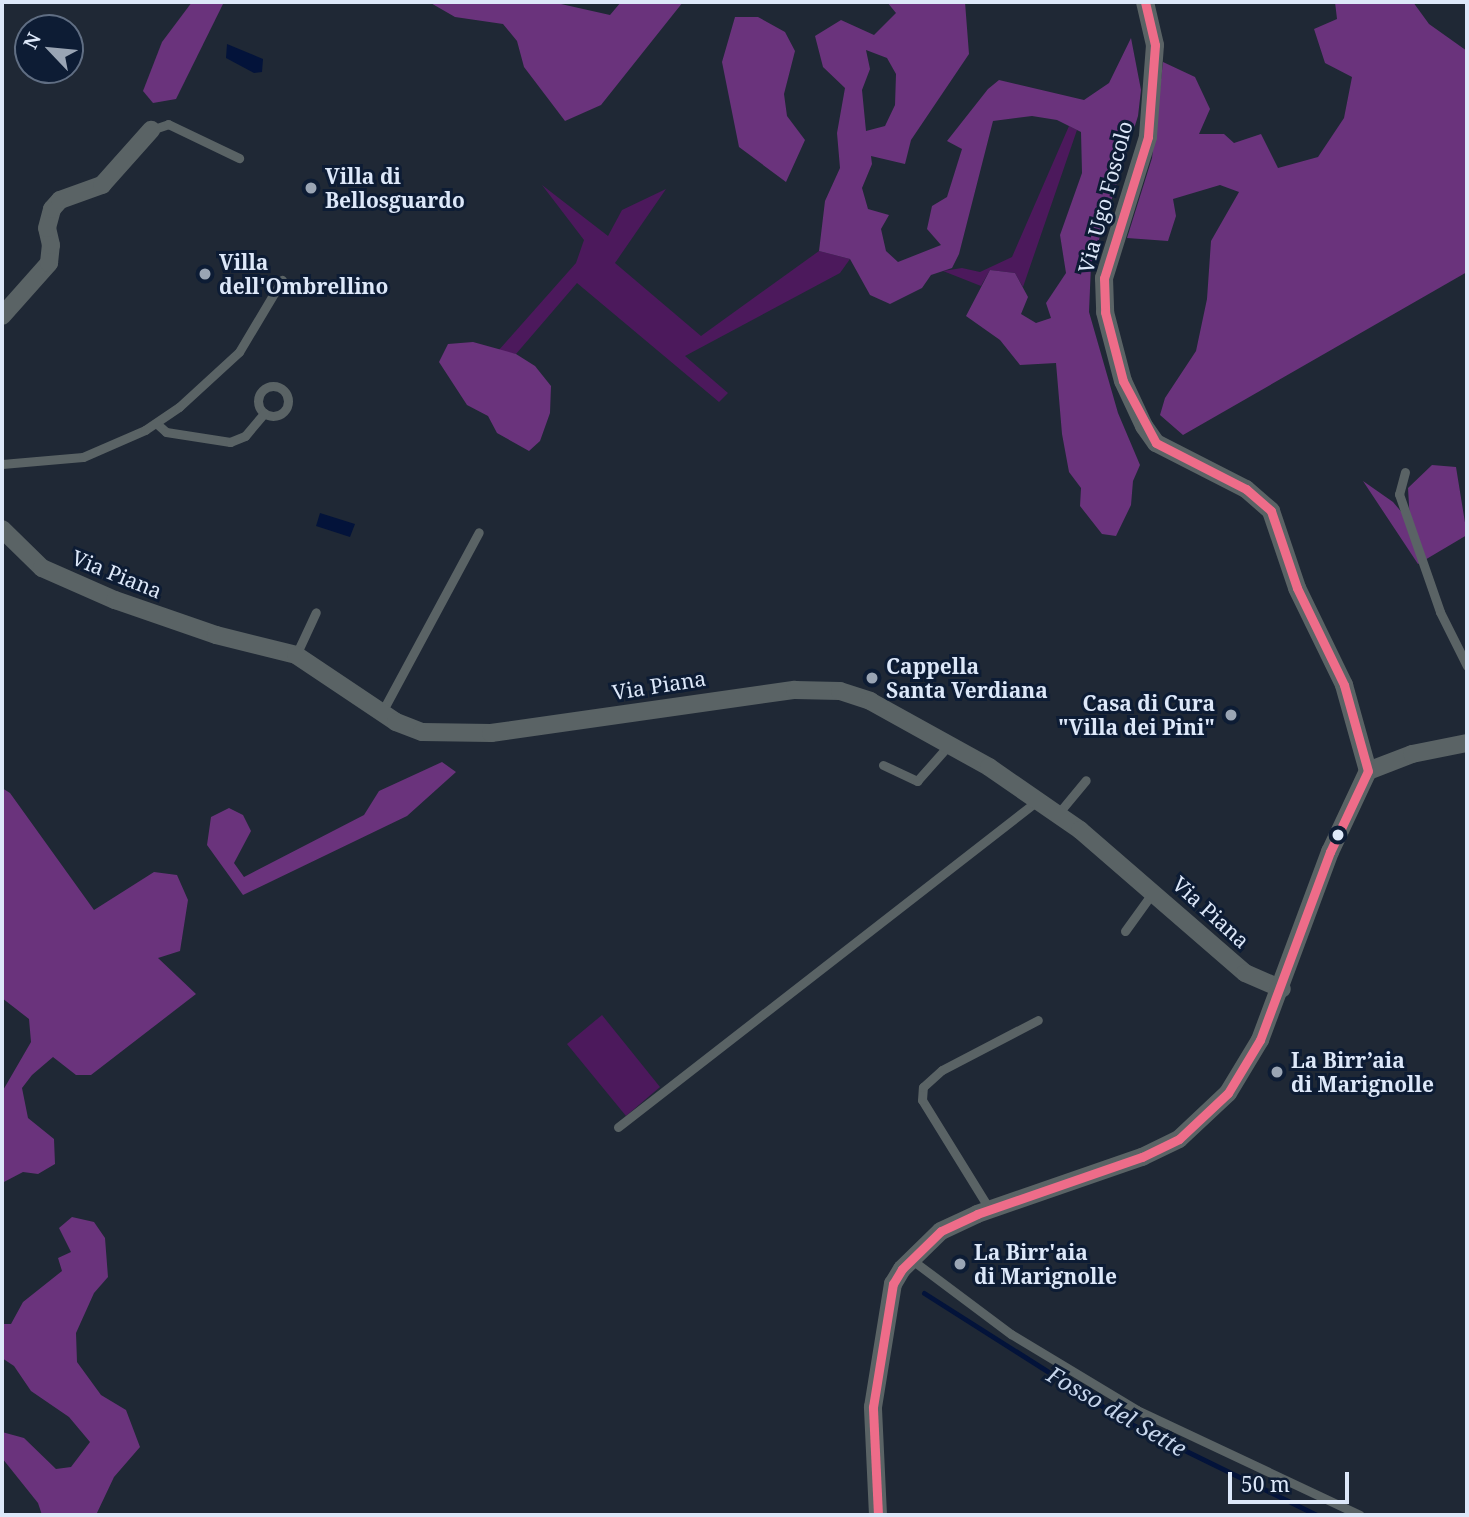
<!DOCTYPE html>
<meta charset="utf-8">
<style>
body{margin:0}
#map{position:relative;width:1469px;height:1517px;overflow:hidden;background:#1f2835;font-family:"Noto Serif",serif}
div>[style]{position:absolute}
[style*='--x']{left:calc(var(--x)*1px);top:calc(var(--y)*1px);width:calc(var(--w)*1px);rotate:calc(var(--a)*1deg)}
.green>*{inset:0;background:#4c195c}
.forest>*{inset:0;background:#6a337c}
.water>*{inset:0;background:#03133a}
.stream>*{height:5px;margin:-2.5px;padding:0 2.5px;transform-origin:2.5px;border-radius:2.5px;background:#03133a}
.service>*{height:9px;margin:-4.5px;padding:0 4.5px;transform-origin:4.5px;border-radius:4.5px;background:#5a6365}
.service>.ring{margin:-4.5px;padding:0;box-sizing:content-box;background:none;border:9px solid #5a6365;border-radius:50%}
.minor>*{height:18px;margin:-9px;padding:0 9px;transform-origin:9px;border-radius:9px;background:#5a6365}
.bus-1>*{height:9px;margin:-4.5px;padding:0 4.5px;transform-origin:4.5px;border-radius:4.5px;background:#ee6c89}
.dots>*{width:19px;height:19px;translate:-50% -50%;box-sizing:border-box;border:4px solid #0d1c34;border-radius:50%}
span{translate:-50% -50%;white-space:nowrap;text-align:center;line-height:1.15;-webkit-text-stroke:6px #0d1c34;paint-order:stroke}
.poi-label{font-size:21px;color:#dde8f9;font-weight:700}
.left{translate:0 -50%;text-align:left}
.right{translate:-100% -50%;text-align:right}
.street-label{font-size:21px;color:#dde8f9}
.water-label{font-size:23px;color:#c7d6ec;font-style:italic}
.frame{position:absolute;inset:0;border:4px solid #dde8f9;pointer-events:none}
.north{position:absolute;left:14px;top:14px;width:70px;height:70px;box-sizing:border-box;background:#0d1c34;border:2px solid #606e83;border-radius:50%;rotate:296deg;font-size:19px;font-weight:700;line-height:28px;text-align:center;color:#dde8f9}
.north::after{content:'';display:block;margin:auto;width:24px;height:32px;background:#9aa5b4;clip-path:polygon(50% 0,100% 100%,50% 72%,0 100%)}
.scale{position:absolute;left:1228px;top:1472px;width:121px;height:32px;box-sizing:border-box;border:4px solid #dde8f9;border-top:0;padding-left:9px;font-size:21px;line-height:24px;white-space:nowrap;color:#dde8f9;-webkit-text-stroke:5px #0d1c34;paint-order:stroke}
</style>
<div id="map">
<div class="green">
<i style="clip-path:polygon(1069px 126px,1077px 130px,1023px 287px,1015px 273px,990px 270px,981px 286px,943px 271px,962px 268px,980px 272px,1012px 257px)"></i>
<i style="clip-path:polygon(542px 185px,608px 236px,622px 210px,666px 189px,615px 263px,701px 336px,819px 251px,850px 259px,840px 273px,685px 356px,728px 393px,719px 402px,577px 283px,516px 354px,498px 351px,576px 263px,584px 240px)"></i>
<i style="clip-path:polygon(602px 1015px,660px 1087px,626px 1116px,567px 1044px)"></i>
</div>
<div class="forest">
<i style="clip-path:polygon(192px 2px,224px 2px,176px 99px,153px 103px,143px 91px,162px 42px)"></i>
<i style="clip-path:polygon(429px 2px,552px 2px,610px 15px,621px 2px,683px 2px,601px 105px,565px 121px,524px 67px,517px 41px,503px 24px,455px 17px)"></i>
<i style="clip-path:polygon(evenodd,887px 2px,965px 2px,969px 54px,911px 140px,905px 164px,871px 156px,872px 164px,862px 188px,868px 209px,889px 215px,881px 229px,886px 251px,898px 262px,941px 245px,927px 229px,932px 206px,947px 197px,962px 149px,947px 141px,988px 89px,999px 80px,1084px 100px,1109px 83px,1131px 38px,1141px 90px,1138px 116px,1091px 265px,1089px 312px,1118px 413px,1140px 465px,1133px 481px,1131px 505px,1116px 536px,1102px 534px,1080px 506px,1081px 488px,1069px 472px,1062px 434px,1056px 363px,1020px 365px,1000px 340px,966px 316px,990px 270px,1015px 273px,1028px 297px,1021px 314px,1036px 323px,1051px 318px,1046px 303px,1066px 273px,1060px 235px,1082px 173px,1081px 132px,1057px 120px,1032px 116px,993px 121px,959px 254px,952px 268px,931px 275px,922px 288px,890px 304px,870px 295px,850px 259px,819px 251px,825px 201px,840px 168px,837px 133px,845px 88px,823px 67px,815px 36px,841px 20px,874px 35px,896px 13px,887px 2px,866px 50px,887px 58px,896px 74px,895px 105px,885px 126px,866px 131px,862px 90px,870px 69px,866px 50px)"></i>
<i style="clip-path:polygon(1335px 2px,1413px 2px,1429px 24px,1467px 51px,1467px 272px,1183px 435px,1160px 415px,1165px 398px,1196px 351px,1207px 299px,1211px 241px,1239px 192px,1220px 185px,1173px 199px,1176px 216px,1168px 241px,1127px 238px,1152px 158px,1163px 62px,1195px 77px,1210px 109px,1199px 134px,1224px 134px,1234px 143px,1261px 134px,1278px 168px,1318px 157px,1344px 118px,1352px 77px,1325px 63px,1314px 29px,1337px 19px)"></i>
<i style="clip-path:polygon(735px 17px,758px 17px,785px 32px,795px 51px,784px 94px,787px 116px,805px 140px,786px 182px,739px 147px,722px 62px)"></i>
<i style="clip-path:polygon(473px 342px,516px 354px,535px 366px,551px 386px,550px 413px,540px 441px,529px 451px,497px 433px,488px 416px,467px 405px,439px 362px,448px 344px)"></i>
<i style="clip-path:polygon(1432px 465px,1456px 467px,1467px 535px,1418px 564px,1363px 481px,1393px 502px,1410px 522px,1408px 488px)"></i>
<i style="clip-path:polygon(442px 762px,456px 772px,407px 816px,243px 895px,207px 845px,211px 817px,229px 808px,243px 815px,251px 831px,234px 863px,244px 877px,364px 815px,379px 791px)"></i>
<i style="clip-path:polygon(2px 788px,10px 793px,94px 910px,154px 872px,177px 875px,188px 900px,180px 951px,158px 958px,196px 994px,91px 1075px,76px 1075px,53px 1057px,32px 1075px,22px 1088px,28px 1118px,54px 1139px,55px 1164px,38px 1174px,23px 1172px,2px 1183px,2px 1092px,31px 1042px,29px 1019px,2px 998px)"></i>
<i style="clip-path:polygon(72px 1217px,94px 1222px,105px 1238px,108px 1277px,94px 1293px,76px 1333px,77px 1362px,101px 1395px,126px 1410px,140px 1447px,114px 1477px,96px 1515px,42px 1515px,38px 1503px,2px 1458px,2px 1432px,24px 1438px,56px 1469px,71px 1467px,90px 1442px,69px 1417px,31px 1391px,14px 1366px,2px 1358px,2px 1324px,11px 1324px,23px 1302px,62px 1271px,58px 1258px,71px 1252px,59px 1228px)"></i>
</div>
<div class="water">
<i style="clip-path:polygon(227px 44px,263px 59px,262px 72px,254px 73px,226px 58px)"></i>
<i style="clip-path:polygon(320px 513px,355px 524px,350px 537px,316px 526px)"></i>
</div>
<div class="stream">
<i style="--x:924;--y:1293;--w:243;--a:32.4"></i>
<i style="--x:1129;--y:1423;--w:209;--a:26.1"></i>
</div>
<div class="service">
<i style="--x:151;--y:130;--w:18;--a:-19"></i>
<i style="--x:168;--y:124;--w:79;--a:25.6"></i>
<i class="ring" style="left:258px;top:386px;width:21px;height:21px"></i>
<i style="--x:156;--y:423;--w:13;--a:42"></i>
<i style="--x:166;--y:432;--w:65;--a:8.9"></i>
<i style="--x:230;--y:442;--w:16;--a:-22"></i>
<i style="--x:245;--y:436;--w:30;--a:-50"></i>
<i style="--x:2;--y:464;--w:81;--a:-4.9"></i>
<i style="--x:83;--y:457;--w:68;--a:-23.5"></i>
<i style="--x:145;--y:430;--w:41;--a:-34.1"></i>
<i style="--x:179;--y:407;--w:81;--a:-42.5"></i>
<i style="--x:239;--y:352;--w:84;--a:-59.2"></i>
<i style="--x:1405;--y:472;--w:23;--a:105"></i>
<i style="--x:1399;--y:494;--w:125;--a:70.8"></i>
<i style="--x:1440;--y:612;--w:60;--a:63.4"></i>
<i style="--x:296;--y:655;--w:47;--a:-65.1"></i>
<i style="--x:382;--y:712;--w:204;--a:-61.7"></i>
<i style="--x:883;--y:765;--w:38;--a:25"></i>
<i style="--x:917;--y:781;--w:48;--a:-48.4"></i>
<i style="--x:1057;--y:815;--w:45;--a:-50.4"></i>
<i style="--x:1125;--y:931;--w:48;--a:-54.3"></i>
<i style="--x:618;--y:1127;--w:531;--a:-37.88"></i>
<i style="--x:990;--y:1210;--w:129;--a:-121.7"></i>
<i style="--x:922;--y:1100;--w:13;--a:-86"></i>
<i style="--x:923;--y:1087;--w:25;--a:-42"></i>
<i style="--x:942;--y:1070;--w:108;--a:-27.5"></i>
<i style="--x:912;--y:1260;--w:124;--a:36.8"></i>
<i style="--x:1011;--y:1334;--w:147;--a:31.1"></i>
<i style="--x:1137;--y:1410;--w:246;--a:25.2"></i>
</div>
<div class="minor">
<i style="--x:1145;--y:2;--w:44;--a:76.9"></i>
<i style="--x:1155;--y:45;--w:92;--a:94.4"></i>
<i style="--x:1148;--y:137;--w:148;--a:107.3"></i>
<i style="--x:1104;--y:278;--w:34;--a:88"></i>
<i style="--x:1105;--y:312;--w:71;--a:75.4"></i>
<i style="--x:1123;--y:381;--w:50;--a:65"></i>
<i style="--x:1144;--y:426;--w:21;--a:55"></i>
<i style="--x:1156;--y:443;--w:101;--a:27.1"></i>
<i style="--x:1246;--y:489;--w:33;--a:41"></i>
<i style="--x:1271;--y:511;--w:81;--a:71.3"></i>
<i style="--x:1297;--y:588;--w:108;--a:64.1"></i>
<i style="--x:1344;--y:685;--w:89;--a:74.4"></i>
<i style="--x:2;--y:316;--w:71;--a:-48.4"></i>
<i style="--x:49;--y:263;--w:18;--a:-84"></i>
<i style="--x:51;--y:245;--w:17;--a:-103"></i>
<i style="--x:47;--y:228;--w:20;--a:-75"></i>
<i style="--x:52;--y:209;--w:12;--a:-48"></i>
<i style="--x:60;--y:200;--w:45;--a:-19.7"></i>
<i style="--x:102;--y:185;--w:74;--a:-48.3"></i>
<i style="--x:2;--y:529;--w:56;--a:44.3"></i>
<i style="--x:42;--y:568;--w:80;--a:23.7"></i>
<i style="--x:115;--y:600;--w:107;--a:19.1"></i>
<i style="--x:216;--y:635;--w:82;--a:14"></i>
<i style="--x:296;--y:655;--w:120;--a:33.8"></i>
<i style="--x:396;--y:722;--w:28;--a:21"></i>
<i style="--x:422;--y:732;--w:69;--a:0.8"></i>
<i style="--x:491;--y:733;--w:307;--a:-8.1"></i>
<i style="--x:795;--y:690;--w:45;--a:1.3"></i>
<i style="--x:840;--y:691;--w:32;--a:18"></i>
<i style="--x:870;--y:701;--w:136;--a:29"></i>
<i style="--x:989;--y:767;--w:111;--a:34.7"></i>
<i style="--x:1080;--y:830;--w:218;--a:40.9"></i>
<i style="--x:1245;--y:973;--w:40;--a:23.4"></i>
<i style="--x:878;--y:1515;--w:108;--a:-92.7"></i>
<i style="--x:873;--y:1407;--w:125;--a:-80.8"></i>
<i style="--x:893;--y:1284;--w:17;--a:-59"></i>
<i style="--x:902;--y:1269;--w:54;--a:-44.3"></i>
<i style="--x:941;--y:1231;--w:40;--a:-25"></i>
<i style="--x:977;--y:1214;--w:175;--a:-19.1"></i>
<i style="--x:1142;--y:1157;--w:41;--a:-25.9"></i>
<i style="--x:1179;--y:1139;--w:67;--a:-43.2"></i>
<i style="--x:1228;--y:1093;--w:62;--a:-58.9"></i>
<i style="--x:1260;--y:1040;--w:201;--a:-69.6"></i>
<i style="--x:1330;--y:852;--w:89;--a:-64.9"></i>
<i style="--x:1368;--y:771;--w:47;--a:-21.1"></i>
<i style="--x:1412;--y:754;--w:56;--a:-11.3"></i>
</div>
<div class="bus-1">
<i style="--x:1145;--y:2;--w:44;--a:76.9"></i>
<i style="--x:1155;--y:45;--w:92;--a:94.4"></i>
<i style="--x:1148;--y:137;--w:148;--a:107.3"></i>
<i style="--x:1104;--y:278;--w:34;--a:88"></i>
<i style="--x:1105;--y:312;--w:71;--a:75.4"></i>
<i style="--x:1123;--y:381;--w:70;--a:62"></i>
<i style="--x:1156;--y:443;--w:101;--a:27.1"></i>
<i style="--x:1246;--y:489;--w:33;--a:41"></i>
<i style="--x:1271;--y:511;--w:81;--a:71.3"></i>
<i style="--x:1297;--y:588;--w:108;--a:64.1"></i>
<i style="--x:1344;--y:685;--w:89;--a:74.4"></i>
<i style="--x:878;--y:1515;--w:108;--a:-92.7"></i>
<i style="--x:873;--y:1407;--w:125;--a:-80.8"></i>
<i style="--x:893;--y:1284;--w:17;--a:-59"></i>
<i style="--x:902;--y:1269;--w:54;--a:-44.3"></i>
<i style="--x:941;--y:1231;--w:40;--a:-25"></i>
<i style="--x:977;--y:1214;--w:175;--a:-19.1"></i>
<i style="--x:1142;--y:1157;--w:41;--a:-25.9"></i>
<i style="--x:1179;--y:1139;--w:67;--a:-43.2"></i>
<i style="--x:1228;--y:1093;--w:62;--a:-58.9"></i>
<i style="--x:1260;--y:1040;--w:201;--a:-69.6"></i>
<i style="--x:1330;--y:852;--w:89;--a:-64.9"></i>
</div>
<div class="dots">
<i style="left:311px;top:188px;background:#9aa5b4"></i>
<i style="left:205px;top:274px;background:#9aa5b4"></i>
<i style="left:872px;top:678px;background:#9aa5b4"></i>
<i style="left:1231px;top:715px;background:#9aa5b4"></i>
<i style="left:1338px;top:835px;background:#dde8f9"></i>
<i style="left:1277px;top:1072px;background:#9aa5b4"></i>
<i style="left:960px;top:1264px;background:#9aa5b4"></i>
</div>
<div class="poi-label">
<span class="left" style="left:325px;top:188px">Villa di<br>Bellosguardo</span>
<span class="left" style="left:219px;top:274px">Villa<br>dell'Ombrellino</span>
<span class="left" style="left:886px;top:678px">Cappella<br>Santa Verdiana</span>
<span class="right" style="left:1215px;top:715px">Casa di Cura<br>"Villa dei Pini"</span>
<span class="left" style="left:1291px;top:1072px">La Birr’aia<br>di Marignolle</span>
<span class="left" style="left:974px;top:1264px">La Birr'aia<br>di Marignolle</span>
</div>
<div class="street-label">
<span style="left:1105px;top:197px;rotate:-75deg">Via Ugo Foscolo</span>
<span style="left:117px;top:574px;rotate:22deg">Via Piana</span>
<span style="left:659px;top:685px;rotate:-9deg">Via Piana</span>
<span style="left:1211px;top:912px;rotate:42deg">Via Piana</span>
</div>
<div class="water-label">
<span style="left:1117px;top:1411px;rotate:30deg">Fosso del Sette</span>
</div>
<div class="frame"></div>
<div class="north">N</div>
<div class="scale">50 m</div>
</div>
